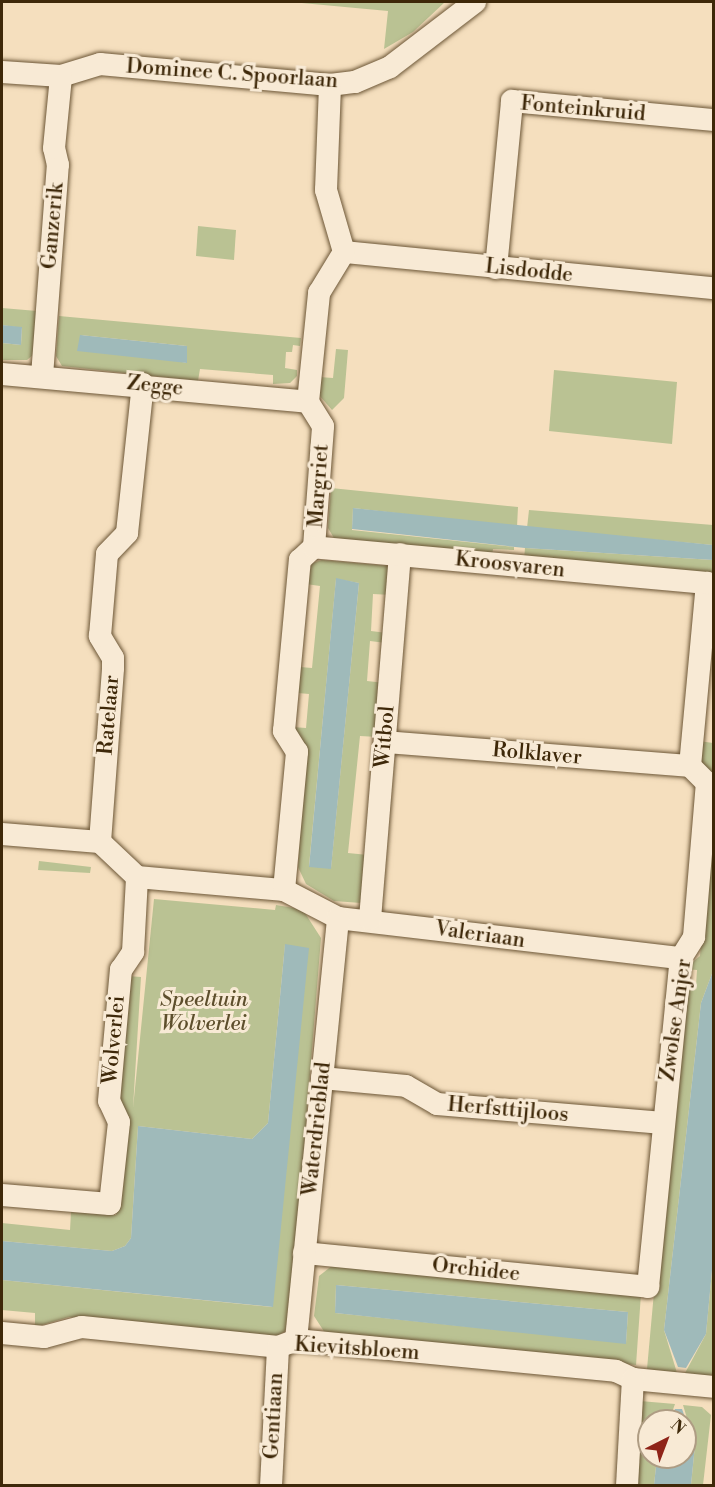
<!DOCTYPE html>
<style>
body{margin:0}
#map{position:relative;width:715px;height:1487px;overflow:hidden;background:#f5dfbe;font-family:"Libre Bodoni",serif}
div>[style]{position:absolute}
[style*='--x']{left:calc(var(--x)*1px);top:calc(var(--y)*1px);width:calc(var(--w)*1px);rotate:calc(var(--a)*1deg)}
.green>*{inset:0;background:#bac293}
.water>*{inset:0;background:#9fbaba}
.roads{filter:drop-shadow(0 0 2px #6c5636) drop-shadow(0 0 2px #6c5636)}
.minor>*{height:22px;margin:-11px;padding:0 11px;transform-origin:11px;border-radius:11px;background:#f8ead5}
span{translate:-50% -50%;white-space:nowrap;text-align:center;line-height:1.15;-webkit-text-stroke:6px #f8ead5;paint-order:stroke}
.street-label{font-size:21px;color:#3e2809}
.park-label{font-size:21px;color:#5d4e2c;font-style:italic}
.frame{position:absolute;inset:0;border:3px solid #3e2809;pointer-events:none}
.north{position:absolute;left:637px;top:1409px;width:60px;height:60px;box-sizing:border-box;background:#f8ead5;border:2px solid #ae9c83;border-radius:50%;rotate:42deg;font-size:16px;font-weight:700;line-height:24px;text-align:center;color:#3e2809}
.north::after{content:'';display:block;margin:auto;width:21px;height:27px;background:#8f2418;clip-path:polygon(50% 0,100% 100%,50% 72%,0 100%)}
</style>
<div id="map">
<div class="green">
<i style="clip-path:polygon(291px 2px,445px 2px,413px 32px,384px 49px,388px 11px)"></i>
<i style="clip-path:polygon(198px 226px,236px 230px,234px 260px,196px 256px)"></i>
<i style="clip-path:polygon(2px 308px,37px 311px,33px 355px,27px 360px,2px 360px,2px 343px,21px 345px,22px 328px,2px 325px)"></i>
<i style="clip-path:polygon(evenodd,59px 316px,301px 338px,300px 346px,293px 345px,292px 352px,286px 352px,285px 368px,297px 370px,297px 376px,290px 383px,273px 384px,273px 375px,200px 369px,198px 381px,62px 366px,56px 356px,59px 316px,80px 335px,187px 346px,186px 363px,80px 335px)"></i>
<i style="clip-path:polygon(336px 349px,348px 350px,344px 398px,332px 410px,319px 395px,319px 377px,333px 378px)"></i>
<i style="clip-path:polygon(554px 370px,677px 382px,672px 444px,549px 431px)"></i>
<i style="clip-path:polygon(331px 488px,518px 507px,517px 527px,353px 508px,352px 530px,514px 547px,514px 550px,493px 549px,492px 556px,334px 538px,328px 528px)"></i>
<i style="clip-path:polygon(529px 510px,713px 525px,713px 545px,527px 528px)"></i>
<i style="clip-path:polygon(525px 548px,713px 560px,713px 577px,524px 560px)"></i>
<i style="clip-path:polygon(evenodd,322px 560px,390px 566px,392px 595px,373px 594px,371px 631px,387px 633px,386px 643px,370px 641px,367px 681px,385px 683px,378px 737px,360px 736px,348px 853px,368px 855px,361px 903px,334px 901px,306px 884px,298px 867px,305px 750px,292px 727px,306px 728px,309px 694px,298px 693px,300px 667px,312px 668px,320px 586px,306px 584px,312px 563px,322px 560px,336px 579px,359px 583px,331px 868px,309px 866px,336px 579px)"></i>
<i style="clip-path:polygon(699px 741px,713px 743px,713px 971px,701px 1003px,664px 1330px,677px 1373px,647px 1369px,682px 985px,696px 985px,697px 970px,684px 969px,700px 956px,713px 780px,697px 760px)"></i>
<i style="clip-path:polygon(39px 861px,91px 867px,90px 873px,38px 870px)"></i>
<i style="clip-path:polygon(154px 899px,275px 910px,276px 905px,288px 907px,303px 910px,321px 938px,291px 1309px,285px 1331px,278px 1336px,69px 1317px,35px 1327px,35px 1313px,2px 1310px,2px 1280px,272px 1307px,285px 944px,268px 1123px,252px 1139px,138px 1126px,131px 1238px,125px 1246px,112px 1251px,2px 1241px,2px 1223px,70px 1230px,71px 1212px,116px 1215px,126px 1125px,117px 1102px,128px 976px,141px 977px,133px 1108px)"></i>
<i style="clip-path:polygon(713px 1260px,713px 1377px,685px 1373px,706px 1334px)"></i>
<i style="clip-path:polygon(evenodd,333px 1265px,641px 1294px,636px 1365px,327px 1336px,314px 1316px,319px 1276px,333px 1265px,336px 1285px,628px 1312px,626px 1343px,335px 1313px,336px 1285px)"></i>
<i style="clip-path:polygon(640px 1401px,675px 1404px,669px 1421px,649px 1421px,649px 1457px,657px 1457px,654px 1485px,632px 1486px)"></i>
<i style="clip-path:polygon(683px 1405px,702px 1407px,711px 1415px,703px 1485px,691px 1485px,695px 1445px)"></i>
</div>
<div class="water">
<i style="clip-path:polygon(2px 325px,22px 327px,21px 345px,2px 343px)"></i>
<i style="clip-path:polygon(80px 335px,187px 346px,187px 363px,77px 351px)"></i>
<i style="clip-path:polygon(353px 508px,713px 545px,713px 560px,525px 548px,352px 529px)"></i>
<i style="clip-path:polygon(336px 578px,359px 583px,331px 869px,309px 867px)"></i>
<i style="clip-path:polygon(285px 944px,309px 948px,273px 1307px,2px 1280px,2px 1241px,112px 1251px,125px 1246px,131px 1238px,138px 1126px,252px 1139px,268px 1123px)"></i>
<i style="clip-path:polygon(713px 971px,713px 1260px,706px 1334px,686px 1368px,678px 1367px,664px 1330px,701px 1003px)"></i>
<i style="clip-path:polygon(336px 1285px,628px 1312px,626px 1344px,335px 1313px)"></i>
<i style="clip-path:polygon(675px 1409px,682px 1409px,695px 1445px,691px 1485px,654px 1485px,657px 1457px,685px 1457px,685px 1421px,669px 1421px)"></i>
</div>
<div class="roads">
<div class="minor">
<i style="--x:2;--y:72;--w:59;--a:3.9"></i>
<i style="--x:61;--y:76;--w:41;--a:-17.1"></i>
<i style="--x:100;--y:64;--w:231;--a:5.2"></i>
<i style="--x:330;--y:85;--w:25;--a:-7"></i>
<i style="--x:355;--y:82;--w:38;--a:-23"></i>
<i style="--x:390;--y:67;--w:107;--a:-37.4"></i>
<i style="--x:344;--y:252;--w:372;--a:5.6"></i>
<i style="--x:496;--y:268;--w:168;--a:-84.5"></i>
<i style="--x:512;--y:101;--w:203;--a:5.4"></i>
<i style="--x:2;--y:374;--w:307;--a:5.2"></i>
<i style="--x:42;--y:376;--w:212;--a:-85.7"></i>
<i style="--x:58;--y:165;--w:17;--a:-103"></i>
<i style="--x:54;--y:148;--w:72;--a:-84.4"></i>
<i style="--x:385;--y:742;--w:306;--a:4.5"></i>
<i style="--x:2;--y:834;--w:98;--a:4.7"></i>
<i style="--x:100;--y:842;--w:51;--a:43.4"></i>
<i style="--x:137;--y:877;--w:148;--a:5.1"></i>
<i style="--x:284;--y:890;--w:61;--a:27.4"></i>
<i style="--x:338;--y:918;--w:345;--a:6.7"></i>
<i style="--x:100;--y:842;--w:174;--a:-85.7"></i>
<i style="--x:113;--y:668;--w:10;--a:-90"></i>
<i style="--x:113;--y:658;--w:26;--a:-121"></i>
<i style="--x:100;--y:636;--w:82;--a:-85.1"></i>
<i style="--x:107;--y:554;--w:29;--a:-46"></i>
<i style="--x:127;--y:533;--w:150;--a:-83.9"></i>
<i style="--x:284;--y:890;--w:139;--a:-84.6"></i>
<i style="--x:297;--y:752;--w:25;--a:-122"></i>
<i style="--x:284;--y:731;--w:172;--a:-84.7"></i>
<i style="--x:300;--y:560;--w:19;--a:-43"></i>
<i style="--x:314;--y:547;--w:121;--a:-85.7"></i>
<i style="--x:323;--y:426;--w:28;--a:-122"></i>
<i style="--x:308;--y:402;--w:110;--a:-84.2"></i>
<i style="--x:319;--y:293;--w:48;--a:-58.6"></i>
<i style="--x:344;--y:252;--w:65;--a:-106.2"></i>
<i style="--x:326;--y:190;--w:105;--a:-87.8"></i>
<i style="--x:370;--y:919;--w:366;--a:-85.3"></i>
<i style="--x:322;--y:1078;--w:84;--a:5.4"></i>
<i style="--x:406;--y:1086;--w:36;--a:30"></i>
<i style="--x:437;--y:1104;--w:227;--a:4.8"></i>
<i style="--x:2;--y:1195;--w:108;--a:4.8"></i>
<i style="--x:110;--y:1204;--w:82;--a:-83.7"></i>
<i style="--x:119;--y:1122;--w:23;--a:-115"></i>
<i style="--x:109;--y:1101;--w:132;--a:-84.8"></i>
<i style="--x:121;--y:970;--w:22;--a:-56"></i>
<i style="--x:133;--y:952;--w:75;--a:-86.9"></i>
<i style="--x:304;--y:1253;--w:346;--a:5.6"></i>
<i style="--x:648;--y:1287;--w:331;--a:-84.3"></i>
<i style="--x:681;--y:958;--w:25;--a:-58"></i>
<i style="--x:694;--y:937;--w:155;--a:-85.2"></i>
<i style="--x:707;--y:783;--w:24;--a:-135"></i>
<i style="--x:690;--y:766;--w:184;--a:-84.7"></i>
<i style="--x:707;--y:583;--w:395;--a:-174.8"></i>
<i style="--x:2;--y:1333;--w:42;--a:5.4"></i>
<i style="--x:44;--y:1337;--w:39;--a:-15"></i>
<i style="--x:82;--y:1327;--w:197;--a:5.8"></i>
<i style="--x:278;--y:1347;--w:19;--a:-21"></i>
<i style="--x:296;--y:1340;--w:321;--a:5.5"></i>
<i style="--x:616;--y:1371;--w:19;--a:25"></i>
<i style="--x:633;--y:1379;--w:81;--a:5.6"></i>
<i style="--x:296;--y:1340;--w:424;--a:-84.3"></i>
<i style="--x:271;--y:1486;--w:139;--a:-87.1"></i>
<i style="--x:627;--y:1486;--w:107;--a:-86.8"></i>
</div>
</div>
<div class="street-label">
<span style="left:232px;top:74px;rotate:4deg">Dominee C. Spoorlaan</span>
<span style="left:583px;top:109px;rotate:5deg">Fonteinkruid</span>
<span style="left:53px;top:226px;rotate:-85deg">Ganzerik</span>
<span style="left:529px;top:271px;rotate:6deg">Lisdodde</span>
<span style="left:155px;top:386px;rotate:6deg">Zegge</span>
<span style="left:319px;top:486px;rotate:-86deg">Margriet</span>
<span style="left:510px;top:565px;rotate:6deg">Kroosvaren</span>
<span style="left:109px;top:715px;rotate:-85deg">Ratelaar</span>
<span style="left:385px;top:737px;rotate:-85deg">Witbol</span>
<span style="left:537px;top:754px;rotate:5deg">Rolklaver</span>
<span style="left:480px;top:935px;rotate:8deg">Valeriaan</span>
<span style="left:676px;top:1020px;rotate:-82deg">Zwolse Anjer</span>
<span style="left:114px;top:1040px;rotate:-85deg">Wolverlei</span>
<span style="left:508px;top:1110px;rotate:5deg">Herfsttijloos</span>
<span style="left:317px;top:1129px;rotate:-84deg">Waterdrieblad</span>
<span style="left:476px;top:1270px;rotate:6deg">Orchidee</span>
<span style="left:357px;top:1349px;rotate:4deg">Kievitsbloem</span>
<span style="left:274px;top:1416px;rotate:-87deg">Gentiaan</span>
</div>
<div class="park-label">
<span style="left:204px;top:1012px">Speeltuin<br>Wolverlei</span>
</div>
<div class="frame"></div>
<div class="north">N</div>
</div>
